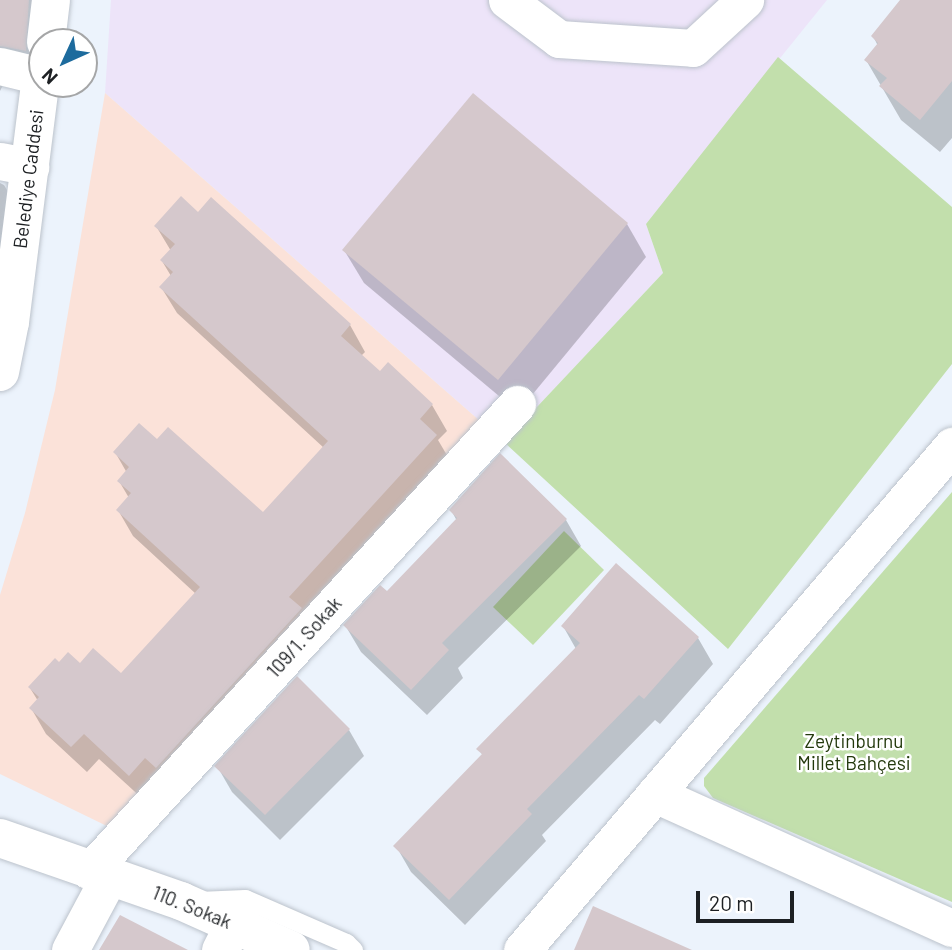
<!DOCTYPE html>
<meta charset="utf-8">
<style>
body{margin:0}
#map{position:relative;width:952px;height:950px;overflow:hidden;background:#ecf3fc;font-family:Barlow,sans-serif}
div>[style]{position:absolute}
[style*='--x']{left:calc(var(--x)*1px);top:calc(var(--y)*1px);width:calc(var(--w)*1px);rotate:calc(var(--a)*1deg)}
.commercial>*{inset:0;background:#ede4f9}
.education>*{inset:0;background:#fbe2d9}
.green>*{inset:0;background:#c2dfac}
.shadow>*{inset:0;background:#0003}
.building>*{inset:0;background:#d5c8cc}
.roads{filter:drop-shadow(0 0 2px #bcc3cc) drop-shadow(0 0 2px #bcc3cc)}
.service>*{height:19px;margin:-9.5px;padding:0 9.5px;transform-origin:9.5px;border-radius:9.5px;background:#fff}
.minor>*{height:37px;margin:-18.5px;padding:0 18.5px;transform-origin:18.5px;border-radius:18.5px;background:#fff}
.tertiary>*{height:38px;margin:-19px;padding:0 19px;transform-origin:19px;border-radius:19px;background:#fff}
span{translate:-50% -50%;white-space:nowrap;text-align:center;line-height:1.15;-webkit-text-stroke:5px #fff;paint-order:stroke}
.street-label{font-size:19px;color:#1d2023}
.park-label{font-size:19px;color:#23390c}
.north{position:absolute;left:28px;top:28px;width:70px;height:70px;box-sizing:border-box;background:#fff;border:2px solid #a5a6a7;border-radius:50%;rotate:225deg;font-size:19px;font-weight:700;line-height:28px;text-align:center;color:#1d2023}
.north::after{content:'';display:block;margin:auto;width:24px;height:32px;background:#1d6b9d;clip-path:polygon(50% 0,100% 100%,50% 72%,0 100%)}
.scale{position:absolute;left:696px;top:891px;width:98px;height:32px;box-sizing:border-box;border:4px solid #1d2023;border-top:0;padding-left:9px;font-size:21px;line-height:24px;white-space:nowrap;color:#1d2023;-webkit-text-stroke:5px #fff;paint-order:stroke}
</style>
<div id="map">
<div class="commercial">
<i style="clip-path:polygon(111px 0,827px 0,646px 224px,663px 273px,504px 442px,105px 93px)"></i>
</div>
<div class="education">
<i style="clip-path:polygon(105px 93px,504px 442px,113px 829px,0 774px,0 595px,25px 513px,55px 390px)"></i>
</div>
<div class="green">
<i style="clip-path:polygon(778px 57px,952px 207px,952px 364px,728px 649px,504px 442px,663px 273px,646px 224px)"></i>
<i style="clip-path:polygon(952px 492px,952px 902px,713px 798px,704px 786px,704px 778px)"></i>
<i style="clip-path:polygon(564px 531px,604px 570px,533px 645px,493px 607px)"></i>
</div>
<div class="shadow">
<i style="clip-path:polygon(0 0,42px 0,42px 83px,3px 85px,0 91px)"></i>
<i style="clip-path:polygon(903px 0,952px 0,952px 138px,940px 152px,901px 120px,866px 60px,878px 46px,873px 36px)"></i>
<i style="clip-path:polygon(0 183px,4px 185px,24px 218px,0 355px)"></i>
<i style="clip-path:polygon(211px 200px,350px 325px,365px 352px,361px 356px,380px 374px,432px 405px,447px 431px,438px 440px,451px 462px,145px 801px,99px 759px,87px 772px,46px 734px,31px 708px,38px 701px,30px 688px,59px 665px,80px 665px,121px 676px,196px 594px,133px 536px,118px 510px,129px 498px,119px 481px,127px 473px,115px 452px,157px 441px,263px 515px,324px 448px,177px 313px,161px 287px,171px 276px,162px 261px,171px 251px,156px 226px,198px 214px)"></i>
<i style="clip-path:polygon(627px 224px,646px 257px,518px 412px,364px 283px,344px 250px)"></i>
<i style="clip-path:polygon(451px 510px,566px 520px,581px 546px,458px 668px,463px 678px,427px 715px,361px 652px,345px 625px,387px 593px,457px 521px)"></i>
<i style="clip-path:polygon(563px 626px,698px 638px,713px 664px,660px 724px,655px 720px,542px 835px,546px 841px,465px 925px,411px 872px,396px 846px,483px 756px,479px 749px,576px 649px)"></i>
<i style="clip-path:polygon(349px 730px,364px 756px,280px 840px,232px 792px,217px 766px)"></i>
</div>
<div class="building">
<i style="clip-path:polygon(0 0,29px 0,26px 51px,0 46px)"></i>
<i style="clip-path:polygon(900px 0,952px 0,952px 81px,920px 120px,879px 86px,887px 78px,864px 60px,878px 43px,871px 36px)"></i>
<i style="clip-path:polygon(473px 93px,628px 223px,498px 380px,342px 250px)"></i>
<i style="clip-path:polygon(181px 196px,198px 212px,211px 197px,351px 324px,341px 336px,380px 371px,388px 362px,433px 404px,420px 419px,437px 435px,289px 597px,302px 608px,156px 768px,145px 758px,129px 776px,84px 734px,71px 747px,29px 708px,39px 697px,28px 687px,55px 658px,59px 662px,68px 652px,80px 663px,93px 648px,121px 673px,200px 587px,116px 510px,131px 493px,117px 481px,129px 467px,113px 452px,139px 423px,157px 439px,168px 427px,263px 512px,328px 441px,159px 287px,173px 272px,160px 260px,175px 244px,154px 226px)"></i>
<i style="clip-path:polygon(500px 453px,567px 519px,442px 643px,449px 650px,411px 690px,343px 625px,380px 585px,387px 591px,457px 518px,449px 510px)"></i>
<i style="clip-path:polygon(616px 563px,699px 637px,644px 699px,639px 695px,527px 809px,532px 814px,449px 900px,393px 846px,482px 754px,476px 749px,580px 643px,561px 626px)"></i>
<i style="clip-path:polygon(297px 676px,350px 729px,265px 815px,214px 766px)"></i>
<i style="clip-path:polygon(593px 906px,692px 950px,574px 950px)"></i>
<i style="clip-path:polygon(120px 915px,188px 950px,99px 950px)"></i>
</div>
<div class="roads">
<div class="service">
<i style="--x:198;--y:901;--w:47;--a:-2.4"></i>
<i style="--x:245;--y:899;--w:110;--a:23.5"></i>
<i style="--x:346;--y:943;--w:10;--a:45"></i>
</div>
<div class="minor">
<i style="--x:507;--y:0;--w:65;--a:36.9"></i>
<i style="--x:559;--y:39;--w:134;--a:3.8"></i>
<i style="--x:693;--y:48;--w:71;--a:-42.7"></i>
<i style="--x:0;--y:66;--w:42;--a:13.7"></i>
<i style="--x:0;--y:161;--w:31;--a:11"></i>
<i style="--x:655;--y:794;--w:326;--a:24.3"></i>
<i style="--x:90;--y:871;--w:633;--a:-47.56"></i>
<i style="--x:70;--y:950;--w:85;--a:-61.9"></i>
<i style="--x:220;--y:950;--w:29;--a:-63"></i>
<i style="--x:522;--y:950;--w:663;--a:-49.53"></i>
</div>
<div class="tertiary">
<i style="--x:46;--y:42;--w:42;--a:-83.2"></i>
<i style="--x:0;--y:372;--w:51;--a:-78.7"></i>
<i style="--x:10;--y:322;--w:254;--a:-82.8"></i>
<i style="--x:0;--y:838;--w:192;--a:19.2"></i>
<i style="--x:181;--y:901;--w:120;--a:24"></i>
</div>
</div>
<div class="street-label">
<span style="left:28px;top:179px;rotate:-83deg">Belediye Caddesi</span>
<span style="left:304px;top:637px;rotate:-48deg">109/1. Sokak</span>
<span style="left:192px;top:907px;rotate:22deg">110. Sokak</span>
</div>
<div class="park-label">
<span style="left:854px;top:752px">Zeytinburnu<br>Millet Bahçesi</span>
</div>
<div class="north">N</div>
<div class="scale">20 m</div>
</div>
